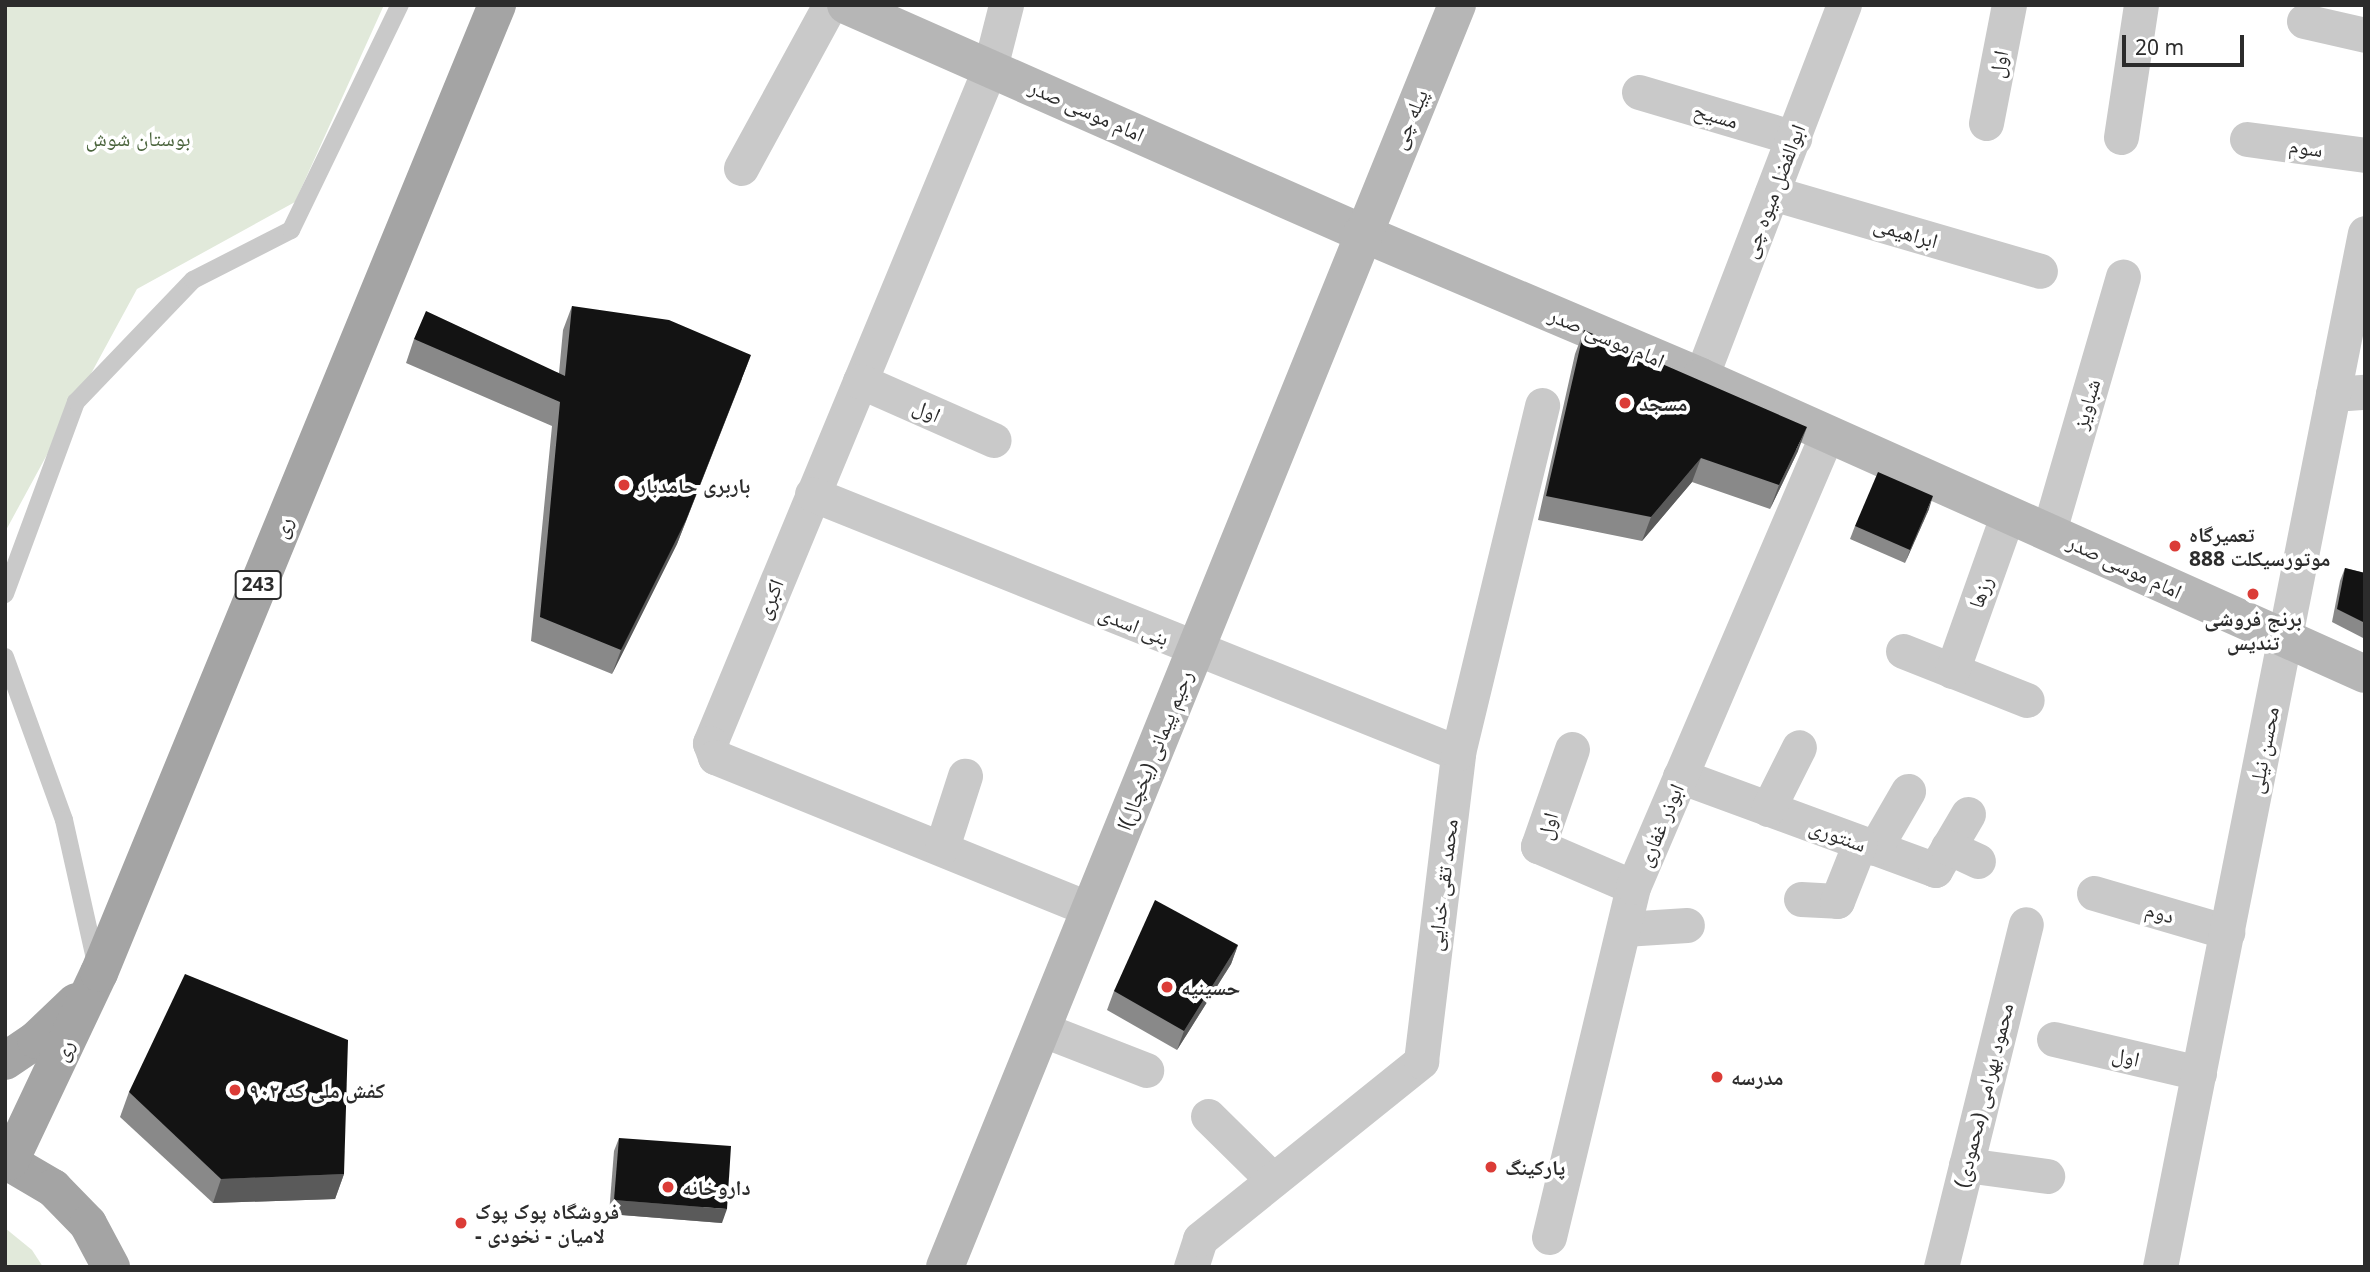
<!DOCTYPE html>
<meta charset="utf-8">
<style>
body{margin:0}
#map{position:relative;width:2370px;height:1272px;overflow:hidden;background:#fff;font-family:"Noto Sans","Noto Naskh Arabic",sans-serif}
div>[style]{position:absolute}
[style*='--x']{left:calc(var(--x)*1px);top:calc(var(--y)*1px);width:calc(var(--w)*1px);rotate:calc(var(--a)*1deg)}
.green>*{inset:0;background:#e1e9da}
.lane>*{height:18px;margin:-9px;padding:0 9px;transform-origin:9px;border-radius:9px;background:#c9c9c9}
.street>*{height:35px;margin:-17.5px;padding:0 17.5px;transform-origin:17.5px;border-radius:17.5px;background:#c9c9c9}
.secondary>*{height:38px;margin:-19px;padding:0 19px;transform-origin:19px;border-radius:19px;background:#b6b6b6}
.primary>*{height:38px;margin:-19px;padding:0 19px;transform-origin:19px;border-radius:19px;background:#a4a4a4}
.wall>*{inset:0;background:#898989}
.shaded-wall>*{inset:0;background:#5a5a5a}
.building>*{inset:0;background:#131313}
.dots>*{width:19px;height:19px;translate:-50% -50%;box-sizing:border-box;border:4px solid #fff;border-radius:50%}
span{translate:-50% -50%;white-space:nowrap;text-align:center;line-height:1.15;-webkit-text-stroke:7px #fff;paint-order:stroke}
.shield-label span{padding:2px 5px;background:#fff;border:2px solid;border-radius:5px;-webkit-text-stroke-width:0}
.shield-label{font-size:19px;color:#2c2c2c;font-weight:700}
.street-label{font-size:21px;color:#2c2c2c}
.park-label{font-size:21px;color:#4b653d}
.poi-label{font-size:21px;color:#2c2c2c;font-weight:700}
.left{translate:0 -50%;text-align:left}
.frame{position:absolute;inset:0;border:7px solid #2c2c2c;pointer-events:none}
.scale{position:absolute;left:2122px;top:35px;width:122px;height:32px;box-sizing:border-box;border:4px solid #2c2c2c;border-top:0;padding-left:9px;font-size:21px;line-height:24px;white-space:nowrap;color:#2c2c2c;-webkit-text-stroke:5px #fff;paint-order:stroke}
</style>
<div id="map">
<div class="green">
<i style="clip-path:polygon(5px 5px,384px 5px,295px 202px,137px 289px,5px 532px)"></i>
<i style="clip-path:polygon(5px 1228px,32px 1250px,43px 1267px,5px 1267px)"></i>
</div>
<div class="lane">
<i style="--x:5;--y:594;--w:205;--a:-69.7"></i>
<i style="--x:76;--y:402;--w:169;--a:-46.2"></i>
<i style="--x:193;--y:280;--w:110;--a:-27"></i>
<i style="--x:291;--y:230;--w:250;--a:-64.2"></i>
<i style="--x:5;--y:657;--w:173;--a:70.1"></i>
<i style="--x:64;--y:820;--w:147;--a:77.4"></i>
</div>
<div class="street">
<i style="--x:1006;--y:5;--w:65;--a:104.3"></i>
<i style="--x:990;--y:68;--w:731;--a:112.53"></i>
<i style="--x:710;--y:743;--w:15;--a:70"></i>
<i style="--x:715;--y:757;--w:404;--a:22.1"></i>
<i style="--x:2304;--y:21;--w:63;--a:12.9"></i>
<i style="--x:1639;--y:92;--w:162;--a:16.5"></i>
<i style="--x:1986;--y:123;--w:120;--a:-79"></i>
<i style="--x:2121;--y:137;--w:134;--a:-81.4"></i>
<i style="--x:2247;--y:139;--w:119;--a:7.7"></i>
<i style="--x:741;--y:168;--w:186;--a:-61.4"></i>
<i style="--x:1772;--y:193;--w:279;--a:16.2"></i>
<i style="--x:1701;--y:377;--w:399;--a:-69"></i>
<i style="--x:860;--y:381;--w:146;--a:23.8"></i>
<i style="--x:2333;--y:394;--w:32;--a:-4"></i>
<i style="--x:812;--y:494;--w:696;--a:21.85"></i>
<i style="--x:2049;--y:531;--w:265;--a:-73.8"></i>
<i style="--x:1903;--y:651;--w:133;--a:21.6"></i>
<i style="--x:1952;--y:671;--w:167;--a:-70.4"></i>
<i style="--x:1572;--y:749;--w:103;--a:109.3"></i>
<i style="--x:1538;--y:846;--w:103;--a:23.3"></i>
<i style="--x:1680;--y:776;--w:272;--a:20.2"></i>
<i style="--x:1935;--y:870;--w:65;--a:-59.5"></i>
<i style="--x:1768;--y:809;--w:69;--a:-63.4"></i>
<i style="--x:942;--y:847;--w:75;--a:-72.1"></i>
<i style="--x:1948;--y:847;--w:33;--a:25"></i>
<i style="--x:1875;--y:848;--w:66;--a:-59.9"></i>
<i style="--x:2094;--y:893;--w:139;--a:16.3"></i>
<i style="--x:1801;--y:899;--w:36;--a:3"></i>
<i style="--x:1837;--y:901;--w:62;--a:-68.4"></i>
<i style="--x:1624;--y:929;--w:63;--a:-3.6"></i>
<i style="--x:1041;--y:1029;--w:113;--a:21.3"></i>
<i style="--x:2054;--y:1039;--w:149;--a:13.2"></i>
<i style="--x:1208;--y:1116;--w:91;--a:44.6"></i>
<i style="--x:1966;--y:1165;--w:82;--a:7.7"></i>
<i style="--x:1549;--y:1237;--w:360;--a:-76.5"></i>
<i style="--x:1633;--y:887;--w:494;--a:-66.8"></i>
<i style="--x:1191;--y:1267;--w:29;--a:-72"></i>
<i style="--x:1200;--y:1239;--w:284;--a:-38.8"></i>
<i style="--x:1421;--y:1061;--w:310;--a:-83.1"></i>
<i style="--x:1458;--y:753;--w:358;--a:-76.4"></i>
<i style="--x:1941;--y:1267;--w:353;--a:-76.1"></i>
<i style="--x:2160;--y:1267;--w:1054;--a:-78.79"></i>
</div>
<div class="secondary">
<i style="--x:846;--y:5;--w:564;--a:23.84"></i>
<i style="--x:1362;--y:233;--w:368;--a:23"></i>
<i style="--x:1701;--y:377;--w:727;--a:24.1"></i>
<i style="--x:945;--y:1267;--w:1362;--a:-67.92"></i>
</div>
<div class="primary">
<i style="--x:5;--y:1061;--w:37;--a:-34"></i>
<i style="--x:36;--y:1040;--w:55;--a:-43.5"></i>
<i style="--x:5;--y:1160;--w:56;--a:30.3"></i>
<i style="--x:53;--y:1188;--w:50;--a:45.8"></i>
<i style="--x:88;--y:1224;--w:49;--a:61.9"></i>
<i style="--x:10;--y:1161;--w:208;--a:-64.7"></i>
<i style="--x:99;--y:973;--w:1047;--a:-67.65"></i>
</div>
<div class="wall">
<i style="clip-path:polygon(572px 306px,742px 379px,677px 544px,612px 674px,531px 641px,552px 426px,406px 363px,414px 339px,559px 373px,563px 330px)"></i>
<i style="clip-path:polygon(1584px 330px,1798px 451px,1770px 509px,1692px 482px,1642px 541px,1538px 520px,1575px 354px)"></i>
<i style="clip-path:polygon(1929px 509px,1905px 563px,1850px 539px,1855px 526px)"></i>
<i style="clip-path:polygon(2345px 568px,2365px 573px,2365px 639px,2332px 622px,2340px 581px)"></i>
<i style="clip-path:polygon(1238px 945px,1231px 964px,1177px 1050px,1107px 1010px,1114px 991px)"></i>
<i style="clip-path:polygon(129px 1092px,344px 1174px,335px 1199px,213px 1203px,120px 1117px)"></i>
<i style="clip-path:polygon(619px 1138px,722px 1223px,609px 1214px,614px 1151px)"></i>
</div>
<div class="shaded-wall">
<i style="clip-path:polygon(751px 355px,677px 544px,612px 674px,621px 650px)"></i>
<i style="clip-path:polygon(1807px 427px,1798px 451px,1770px 509px,1779px 485px)"></i>
<i style="clip-path:polygon(1701px 458px,1692px 482px,1642px 541px,1651px 517px)"></i>
<i style="clip-path:polygon(1933px 496px,1929px 509px,1905px 563px,1910px 550px)"></i>
<i style="clip-path:polygon(1238px 945px,1231px 964px,1177px 1050px,1184px 1031px)"></i>
<i style="clip-path:polygon(344px 1174px,335px 1199px,213px 1203px,221px 1179px)"></i>
<i style="clip-path:polygon(614px 1200px,727px 1209px,722px 1223px,609px 1214px)"></i>
</div>
<div class="building">
<i style="clip-path:polygon(572px 306px,669px 320px,751px 355px,686px 520px,621px 650px,540px 617px,560px 402px,414px 339px,426px 311px,565px 376px)"></i>
<i style="clip-path:polygon(1584px 330px,1807px 427px,1779px 485px,1701px 458px,1651px 517px,1546px 496px)"></i>
<i style="clip-path:polygon(1878px 472px,1933px 496px,1910px 550px,1855px 526px)"></i>
<i style="clip-path:polygon(2345px 568px,2365px 573px,2365px 623px,2337px 609px)"></i>
<i style="clip-path:polygon(1155px 900px,1238px 945px,1184px 1031px,1114px 991px)"></i>
<i style="clip-path:polygon(185px 974px,348px 1040px,344px 1174px,221px 1179px,129px 1092px)"></i>
<i style="clip-path:polygon(619px 1138px,731px 1146px,727px 1209px,614px 1200px)"></i>
</div>
<div class="dots">
<i style="left:1625px;top:403px;background:#db3c37"></i>
<i style="left:624px;top:485px;background:#db3c37"></i>
<i style="left:2175px;top:546px;background:#db3c37"></i>
<i style="left:2253px;top:594px;background:#db3c37"></i>
<i style="left:1167px;top:987px;background:#db3c37"></i>
<i style="left:1717px;top:1077px;background:#db3c37"></i>
<i style="left:235px;top:1090px;background:#db3c37"></i>
<i style="left:1491px;top:1167px;background:#db3c37"></i>
<i style="left:668px;top:1187px;background:#db3c37"></i>
<i style="left:461px;top:1223px;background:#db3c37"></i>
</div>
<div class="shield-label">
<span style="left:258px;top:585px">243</span>
</div>
<div class="street-label">
<span style="left:1998px;top:64px;rotate:-79deg">اول</span>
<span style="left:1087px;top:110px;rotate:24deg">امام موسی صدر</span>
<span style="left:1716px;top:115px;rotate:16deg">مسیح</span>
<span style="left:1409px;top:119px;rotate:-67deg">پیله چی</span>
<span style="left:2306px;top:147px;rotate:8deg">سوم</span>
<span style="left:1773px;top:191px;rotate:-69deg">ابوالفضل میوه چی</span>
<span style="left:1906px;top:232px;rotate:16deg">ابراهیمی</span>
<span style="left:1607px;top:337px;rotate:23deg">امام موسی صدر</span>
<span style="left:2086px;top:404px;rotate:-74deg">شباویز</span>
<span style="left:927px;top:410px;rotate:24deg">اول</span>
<span style="left:282px;top:527px;rotate:-68deg">ری</span>
<span style="left:2125px;top:566px;rotate:25deg">امام موسی صدر</span>
<span style="left:1980px;top:592px;rotate:-70deg">رزها</span>
<span style="left:769px;top:599px;rotate:-68deg">اکبری</span>
<span style="left:1134px;top:625px;rotate:22deg">بنی اسدی</span>
<span style="left:1154px;top:750px;rotate:-68deg">رحیم پیمانی (یخچال)ا</span>
<span style="left:2263px;top:750px;rotate:-79deg">محسن نیلی</span>
<span style="left:1660px;top:825px;rotate:-67deg">ابوذر غفاری</span>
<span style="left:1547px;top:826px;rotate:-75deg">اول</span>
<span style="left:1838px;top:835px;rotate:20deg">سنتوری</span>
<span style="left:1442px;top:885px;rotate:-83deg">محمد تقی خدایی</span>
<span style="left:2160px;top:912px;rotate:16deg">دوم</span>
<span style="left:63px;top:1050px;rotate:-65deg">ری</span>
<span style="left:2126px;top:1056px;rotate:13deg">اول</span>
<span style="left:1983px;top:1095px;rotate:-76deg">محمود بهرامی (محمودی)</span>
</div>
<div class="park-label">
<span style="left:138px;top:138px">بوستان شوش</span>
</div>
<div class="poi-label">
<span class="left" style="left:1639px;top:403px">مسجد</span>
<span class="left" style="left:638px;top:485px">باربری حامدبار</span>
<span class="left" style="left:2189px;top:546px">تعمیرگاه<br>موتورسیکلت 888</span>
<span style="left:2253px;top:630px">برنج فروشی<br>تندیس</span>
<span class="left" style="left:1181px;top:987px">حسینیه</span>
<span class="left" style="left:1731px;top:1077px">مدرسه</span>
<span class="left" style="left:249px;top:1090px">کفش ملی کد ۹۰۲</span>
<span class="left" style="left:1505px;top:1167px">پارکینگ</span>
<span class="left" style="left:682px;top:1187px">داروخانه</span>
<span class="left" style="left:475px;top:1223px">فروشگاه پوک پوک<br>- لاميان - نخودی</span>
</div>
<div class="frame"></div>
<div class="scale">20 m</div>
</div>
